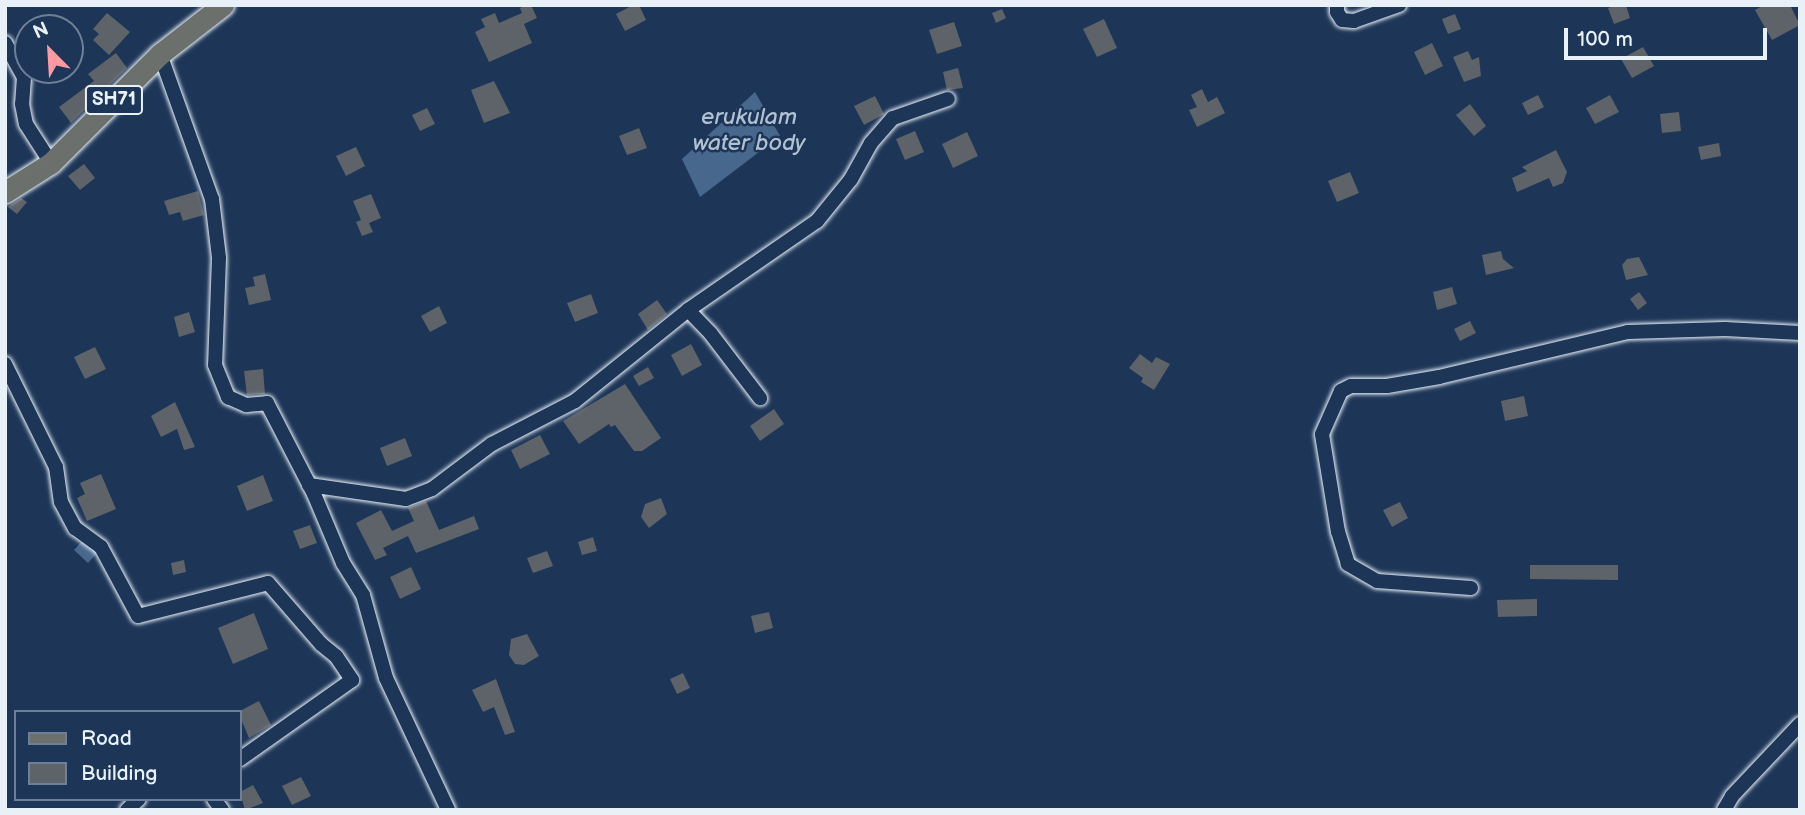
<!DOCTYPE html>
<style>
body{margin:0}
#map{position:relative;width:1805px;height:815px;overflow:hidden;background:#1d3557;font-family:"Balsamiq Sans",sans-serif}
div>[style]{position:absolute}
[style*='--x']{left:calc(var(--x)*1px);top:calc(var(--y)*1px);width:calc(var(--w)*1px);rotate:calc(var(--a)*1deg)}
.water>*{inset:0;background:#48678d}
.building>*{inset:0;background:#5d6368}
.roads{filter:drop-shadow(0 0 2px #e8f1f8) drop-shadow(0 0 2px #e8f1f8)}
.minor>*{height:14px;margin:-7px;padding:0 7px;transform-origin:7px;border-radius:7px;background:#1d3557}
.primary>*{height:21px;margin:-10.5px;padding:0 10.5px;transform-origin:10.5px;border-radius:10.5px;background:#6b706d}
span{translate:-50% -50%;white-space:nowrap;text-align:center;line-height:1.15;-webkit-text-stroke:5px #1d3557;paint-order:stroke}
.shield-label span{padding:2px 5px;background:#1d3557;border:2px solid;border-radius:5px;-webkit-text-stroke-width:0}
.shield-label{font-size:19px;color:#e8f1f8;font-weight:700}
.water-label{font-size:23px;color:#b0c1d3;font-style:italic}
.frame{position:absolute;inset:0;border:7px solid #e8f1f8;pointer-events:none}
.legend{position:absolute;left:14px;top:710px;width:228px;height:91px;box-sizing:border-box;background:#1d3557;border:2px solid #6e8097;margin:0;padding:9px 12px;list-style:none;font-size:21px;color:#e8f1f8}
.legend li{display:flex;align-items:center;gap:14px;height:35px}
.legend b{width:35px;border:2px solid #6e8097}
.north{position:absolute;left:14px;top:14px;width:70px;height:70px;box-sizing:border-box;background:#1d3557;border:2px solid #6e8097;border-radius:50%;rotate:336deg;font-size:19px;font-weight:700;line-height:28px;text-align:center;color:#e8f1f8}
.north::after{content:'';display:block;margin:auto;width:24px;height:32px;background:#ff9aa2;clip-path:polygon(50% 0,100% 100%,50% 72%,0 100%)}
.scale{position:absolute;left:1564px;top:28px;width:203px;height:32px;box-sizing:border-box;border:4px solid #e8f1f8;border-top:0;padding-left:9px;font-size:21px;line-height:24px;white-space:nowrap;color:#e8f1f8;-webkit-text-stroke:5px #1d3557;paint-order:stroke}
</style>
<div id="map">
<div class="water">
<i style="clip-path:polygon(755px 92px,780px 136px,700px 197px,682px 159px)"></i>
<i style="clip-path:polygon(84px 539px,98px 552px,88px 563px,74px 550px)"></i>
</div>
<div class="building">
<i style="clip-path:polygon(526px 5px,531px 5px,537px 18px,524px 24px,532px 43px,489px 62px,475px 32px,485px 27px,481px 19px,495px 13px,499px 23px,522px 13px,520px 8px)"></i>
<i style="clip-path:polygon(633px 5px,639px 5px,646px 20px,625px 31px,616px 14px)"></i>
<i style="clip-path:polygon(1616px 5px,1626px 5px,1630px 18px,1614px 24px,1608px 8px)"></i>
<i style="clip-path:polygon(1764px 5px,1790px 5px,1800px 25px,1772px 40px,1755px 10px)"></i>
<i style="clip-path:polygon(1002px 9px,1006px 18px,996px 23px,992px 13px)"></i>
<i style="clip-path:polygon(107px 13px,130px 32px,109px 55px,93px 40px,99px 34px,93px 29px)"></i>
<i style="clip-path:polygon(1455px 14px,1461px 29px,1448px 34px,1442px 19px)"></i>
<i style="clip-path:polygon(1104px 19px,1117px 48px,1097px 57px,1083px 29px)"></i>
<i style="clip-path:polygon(954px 22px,962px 46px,937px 54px,929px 30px)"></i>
<i style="clip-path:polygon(1432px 43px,1443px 66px,1425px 75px,1414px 52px)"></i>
<i style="clip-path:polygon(1643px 47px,1654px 66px,1632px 78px,1621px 59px)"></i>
<i style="clip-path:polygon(1468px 51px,1472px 60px,1479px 57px,1481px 76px,1464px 82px,1453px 57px)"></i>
<i style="clip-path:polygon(116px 53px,127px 68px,71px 123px,59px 107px,94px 81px,88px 74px)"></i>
<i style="clip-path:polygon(958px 68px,963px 88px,947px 90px,943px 72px)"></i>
<i style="clip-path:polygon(494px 81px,510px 113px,484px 123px,471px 90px)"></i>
<i style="clip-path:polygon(1202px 89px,1208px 102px,1217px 97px,1225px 113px,1197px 127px,1189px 110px,1197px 107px,1191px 95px)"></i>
<i style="clip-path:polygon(1538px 95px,1544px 107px,1528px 115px,1522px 103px)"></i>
<i style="clip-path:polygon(1610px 95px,1619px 112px,1595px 124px,1586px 108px)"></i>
<i style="clip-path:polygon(875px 96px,884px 114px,864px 125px,854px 106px)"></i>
<i style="clip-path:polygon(1470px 104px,1486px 126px,1474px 136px,1456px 115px)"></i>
<i style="clip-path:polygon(427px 108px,435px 124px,420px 131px,412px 115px)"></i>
<i style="clip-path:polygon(1679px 112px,1681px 131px,1662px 133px,1660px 114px)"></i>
<i style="clip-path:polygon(639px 128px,647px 148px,627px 155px,619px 136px)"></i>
<i style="clip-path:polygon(915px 131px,924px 152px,905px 160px,896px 139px)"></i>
<i style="clip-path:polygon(967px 132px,978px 156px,953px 168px,942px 144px)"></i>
<i style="clip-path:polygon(1719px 143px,1721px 156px,1701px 160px,1698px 147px)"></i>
<i style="clip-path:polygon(356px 147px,365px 166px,346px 176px,336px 156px)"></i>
<i style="clip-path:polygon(1556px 150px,1567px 172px,1563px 183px,1553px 187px,1549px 178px,1517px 192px,1512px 178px,1527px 171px,1522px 167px)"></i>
<i style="clip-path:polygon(84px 164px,95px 178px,80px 190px,68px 176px)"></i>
<i style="clip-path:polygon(1350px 172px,1359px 193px,1337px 202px,1328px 181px)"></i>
<i style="clip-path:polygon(198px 191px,204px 215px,183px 221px,180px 212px,169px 215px,164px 201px)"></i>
<i style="clip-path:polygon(371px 194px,381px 218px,369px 223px,373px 232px,362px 236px,356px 222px,361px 220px,353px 201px)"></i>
<i style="clip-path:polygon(21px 198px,27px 202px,17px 214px,8px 207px)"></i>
<i style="clip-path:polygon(1501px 251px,1503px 259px,1514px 268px,1486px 275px,1482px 255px)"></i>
<i style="clip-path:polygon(1639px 257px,1648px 275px,1626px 280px,1622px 265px,1627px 259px)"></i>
<i style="clip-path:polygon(265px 274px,271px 300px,249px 305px,245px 288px,255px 286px,253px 277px)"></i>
<i style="clip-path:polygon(1452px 287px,1457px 304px,1437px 310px,1433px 292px)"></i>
<i style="clip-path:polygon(1639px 292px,1647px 303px,1638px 310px,1630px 299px)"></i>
<i style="clip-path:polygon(591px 294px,598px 313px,575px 322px,567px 303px)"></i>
<i style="clip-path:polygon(657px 300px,667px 314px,648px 330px,638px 314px)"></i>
<i style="clip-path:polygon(439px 306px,447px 323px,430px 332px,421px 316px)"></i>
<i style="clip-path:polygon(189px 312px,195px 332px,179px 337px,174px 317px)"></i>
<i style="clip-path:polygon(1470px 321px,1476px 333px,1460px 341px,1454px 329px)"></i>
<i style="clip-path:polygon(691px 344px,702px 365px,682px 376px,671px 355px)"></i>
<i style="clip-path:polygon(95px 347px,106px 369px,85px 379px,74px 357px)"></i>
<i style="clip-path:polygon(1140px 354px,1152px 363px,1156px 357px,1170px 364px,1154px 390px,1141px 382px,1143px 378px,1129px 368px)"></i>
<i style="clip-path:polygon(648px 367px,654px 378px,639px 386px,633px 376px)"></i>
<i style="clip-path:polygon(263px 369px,265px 394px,247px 395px,244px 371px)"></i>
<i style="clip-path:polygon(625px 384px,661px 438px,642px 451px,634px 451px,615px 425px,611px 427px,609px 424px,579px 444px,563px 421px)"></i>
<i style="clip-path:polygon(1524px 396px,1528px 416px,1505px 421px,1501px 401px)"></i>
<i style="clip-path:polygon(175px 402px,195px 447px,184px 450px,177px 429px,161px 437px,151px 416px)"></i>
<i style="clip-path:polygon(774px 409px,784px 424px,760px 441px,750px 426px)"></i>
<i style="clip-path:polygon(540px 435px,550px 454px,520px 469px,511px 450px)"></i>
<i style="clip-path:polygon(405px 438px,412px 456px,387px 466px,380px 448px)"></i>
<i style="clip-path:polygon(101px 474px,116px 509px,87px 521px,77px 498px,85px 494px,80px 483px)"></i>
<i style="clip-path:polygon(263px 475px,273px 501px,247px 511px,237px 486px)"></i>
<i style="clip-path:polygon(661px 498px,667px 514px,649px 528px,641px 517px,645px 504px)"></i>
<i style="clip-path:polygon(426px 501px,439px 530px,474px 516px,479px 529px,416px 553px,408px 536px,383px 548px,387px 555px,375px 560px,356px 523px,381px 510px,392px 531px,414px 521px,408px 508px)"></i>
<i style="clip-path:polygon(1400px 502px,1408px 518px,1392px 527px,1383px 510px)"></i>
<i style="clip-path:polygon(310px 525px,317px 543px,300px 549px,293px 531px)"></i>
<i style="clip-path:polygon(593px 537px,597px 551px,582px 555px,578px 542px)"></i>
<i style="clip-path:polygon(547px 551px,553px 566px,533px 573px,527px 558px)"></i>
<i style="clip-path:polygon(184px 560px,186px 572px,173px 575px,171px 563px)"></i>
<i style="clip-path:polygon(1530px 565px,1618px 565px,1618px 580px,1530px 579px)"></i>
<i style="clip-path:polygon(411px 567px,421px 589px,400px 599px,390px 577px)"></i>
<i style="clip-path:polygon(1537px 599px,1537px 616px,1498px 617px,1497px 600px)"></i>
<i style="clip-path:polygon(769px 612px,773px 628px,755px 633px,751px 616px)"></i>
<i style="clip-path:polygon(254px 613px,268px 649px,233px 664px,218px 628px)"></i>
<i style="clip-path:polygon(527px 634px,539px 656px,524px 665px,515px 664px,509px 655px,511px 639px)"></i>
<i style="clip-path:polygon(683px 673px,690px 688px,677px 694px,670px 679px)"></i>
<i style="clip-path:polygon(496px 679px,515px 732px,505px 735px,494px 707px,483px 712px,472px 690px)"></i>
<i style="clip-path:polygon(259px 701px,271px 725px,249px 738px,238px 712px)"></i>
<i style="clip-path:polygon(301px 777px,311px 796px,292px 805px,282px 786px)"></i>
<i style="clip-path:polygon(253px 785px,263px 803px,245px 810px,240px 792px)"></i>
</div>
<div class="roads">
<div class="minor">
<i style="--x:1337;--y:5;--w:7;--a:90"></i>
<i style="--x:1337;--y:12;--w:9;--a:58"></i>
<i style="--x:1342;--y:20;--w:12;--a:5"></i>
<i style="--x:1354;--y:21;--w:48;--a:-19.6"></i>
<i style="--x:5;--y:43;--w:39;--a:61"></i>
<i style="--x:24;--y:77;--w:27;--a:94"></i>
<i style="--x:22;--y:104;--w:20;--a:79"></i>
<i style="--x:26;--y:124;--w:46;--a:57.3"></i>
<i style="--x:160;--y:54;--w:154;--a:70.3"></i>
<i style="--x:212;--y:199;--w:59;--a:83.2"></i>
<i style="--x:219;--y:258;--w:107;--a:92.1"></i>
<i style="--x:215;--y:365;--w:35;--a:68"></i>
<i style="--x:228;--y:397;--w:20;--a:24"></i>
<i style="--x:246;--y:405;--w:21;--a:-5"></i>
<i style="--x:267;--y:403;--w:102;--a:62.7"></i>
<i style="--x:314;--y:494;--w:75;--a:67.2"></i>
<i style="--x:343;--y:563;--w:38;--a:58"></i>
<i style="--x:363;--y:595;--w:86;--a:74.5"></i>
<i style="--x:386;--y:678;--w:146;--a:64.8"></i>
<i style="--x:688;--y:310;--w:157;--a:-34.6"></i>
<i style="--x:817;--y:221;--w:54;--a:-51"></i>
<i style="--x:851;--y:179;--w:41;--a:-60.9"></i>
<i style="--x:871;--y:143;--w:33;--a:-49"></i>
<i style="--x:893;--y:118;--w:58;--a:-19.1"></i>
<i style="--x:5;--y:364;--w:115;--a:63.7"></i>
<i style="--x:56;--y:467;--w:35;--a:82"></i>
<i style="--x:61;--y:502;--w:30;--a:62"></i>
<i style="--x:75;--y:528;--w:32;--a:36"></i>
<i style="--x:101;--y:547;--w:78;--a:61.8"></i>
<i style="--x:138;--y:616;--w:134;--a:-14.2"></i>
<i style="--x:268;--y:583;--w:81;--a:49"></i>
<i style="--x:321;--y:644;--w:19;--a:39"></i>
<i style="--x:336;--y:656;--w:29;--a:56"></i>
<i style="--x:352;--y:680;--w:137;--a:144.8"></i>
<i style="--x:309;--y:485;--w:98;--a:8.2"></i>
<i style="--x:406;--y:499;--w:28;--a:-21"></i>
<i style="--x:432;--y:489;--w:75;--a:-36.9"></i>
<i style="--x:492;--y:444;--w:93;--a:-27.4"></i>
<i style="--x:575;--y:401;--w:145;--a:-38.8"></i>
<i style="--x:688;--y:310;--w:33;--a:46"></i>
<i style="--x:711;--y:334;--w:81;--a:52.6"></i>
<i style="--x:1471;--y:588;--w:94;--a:-175.7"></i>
<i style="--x:1377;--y:581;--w:34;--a:-150"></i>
<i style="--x:1348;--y:564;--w:34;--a:-107"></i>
<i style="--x:1338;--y:532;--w:99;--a:-99.3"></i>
<i style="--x:1322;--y:434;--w:47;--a:-66.2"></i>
<i style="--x:1341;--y:391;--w:11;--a:-27"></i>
<i style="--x:1351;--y:386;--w:36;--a:0"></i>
<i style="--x:1387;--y:386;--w:53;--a:-9.8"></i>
<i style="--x:1439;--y:377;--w:194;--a:-13.4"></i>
<i style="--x:1628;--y:332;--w:97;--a:-1.8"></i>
<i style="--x:1725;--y:329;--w:75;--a:3.1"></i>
<i style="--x:214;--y:799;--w:14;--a:54"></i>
<i style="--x:127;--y:810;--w:16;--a:-43"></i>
<i style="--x:1724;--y:810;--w:16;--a:-60"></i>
<i style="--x:1732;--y:796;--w:99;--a:-46.6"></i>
</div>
<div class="primary">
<i style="--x:5;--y:192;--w:54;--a:-32.2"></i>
<i style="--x:51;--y:163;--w:154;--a:-45"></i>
<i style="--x:160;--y:54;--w:80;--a:-37.9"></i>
</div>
</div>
<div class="shield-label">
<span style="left:114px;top:100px">SH71</span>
</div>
<div class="water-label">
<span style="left:749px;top:130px">erukulam<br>water body</span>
</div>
<div class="frame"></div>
<ul class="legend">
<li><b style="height:9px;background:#6b706d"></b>Road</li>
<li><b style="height:19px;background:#5d6368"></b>Building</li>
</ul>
<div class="north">N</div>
<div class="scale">100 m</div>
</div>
